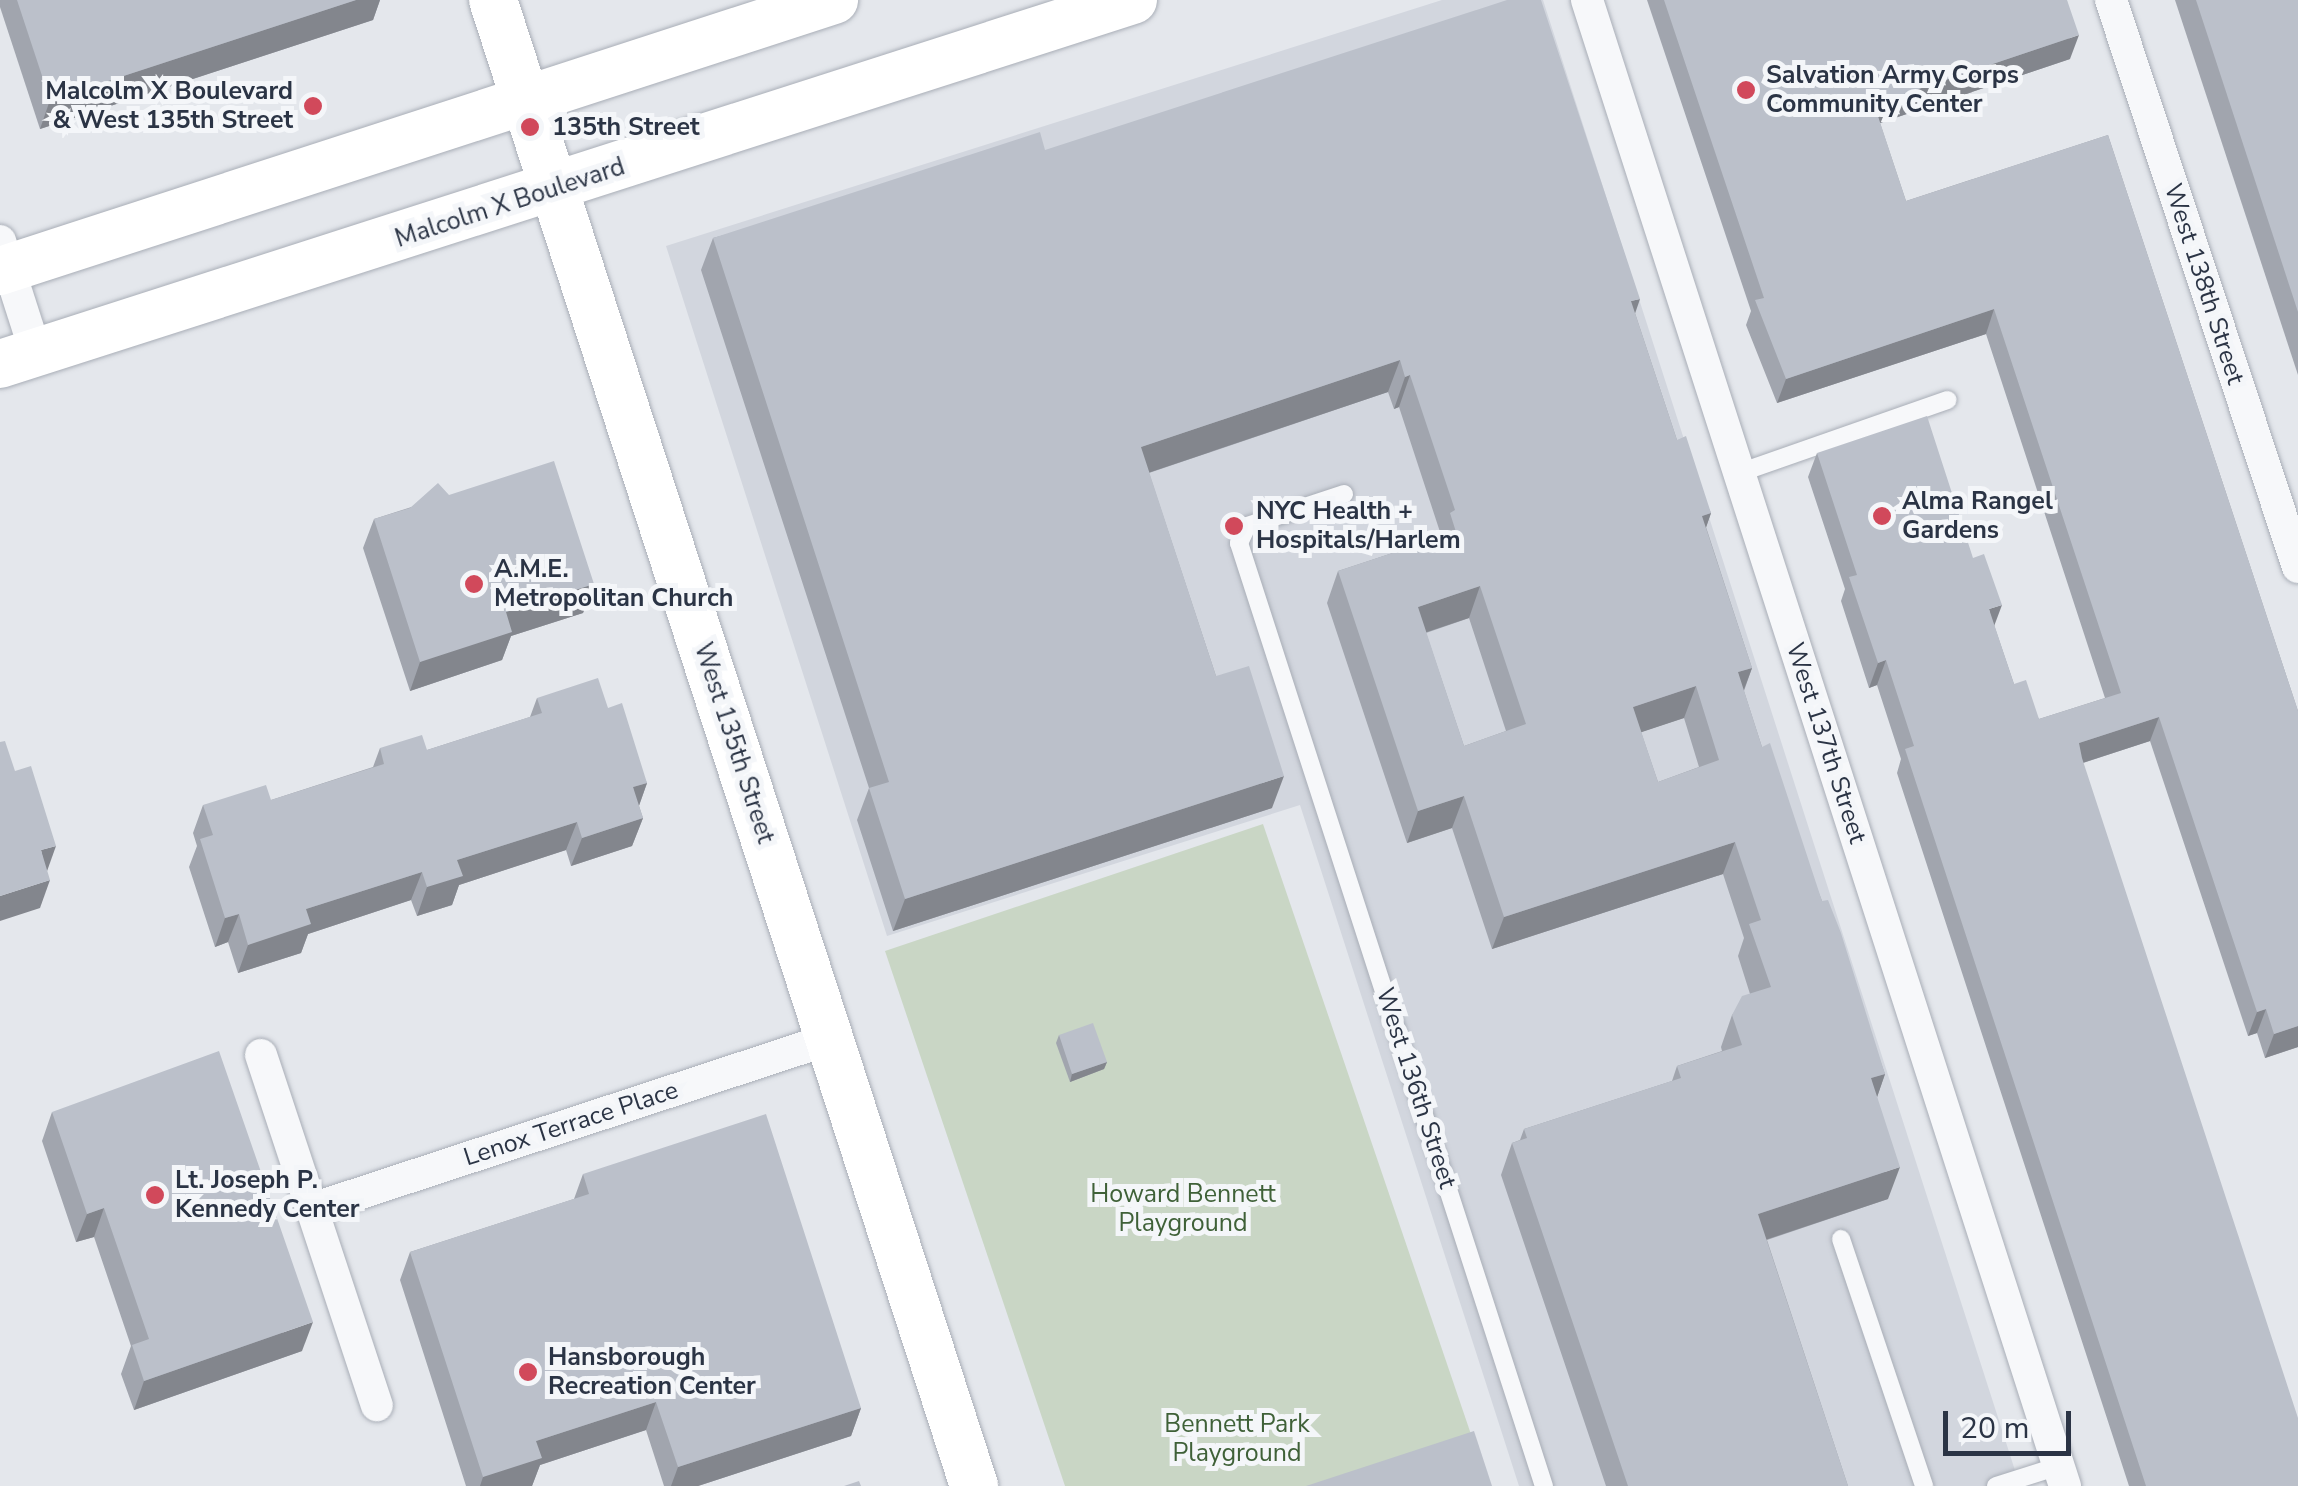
<!DOCTYPE html>
<style>
body{margin:0}
#map{position:relative;width:2298px;height:1486px;overflow:hidden;background:#e4e7ec;font-family:"Nunito Sans",sans-serif}
div>[style]{position:absolute}
[style*='--x']{left:calc(var(--x)*1px);top:calc(var(--y)*1px);width:calc(var(--w)*1px);rotate:calc(var(--a)*1deg)}
.built>*{inset:0;background:#d2d6de}
.green>*{inset:0;background:#c9d6c5}
.roads{filter:drop-shadow(0 0 2px #a9aeb7) drop-shadow(0 0 2px #a9aeb7)}
.lane>*{height:18px;margin:-9px;padding:0 9px;transform-origin:9px;border-radius:9px;background:#f7f8fa}
.street>*{height:32px;margin:-16px;padding:0 16px;transform-origin:16px;border-radius:16px;background:#f7f8fa}
.secondary>*{height:48px;margin:-24px;padding:0 24px;transform-origin:24px;border-radius:24px;background:#fff}
.wall>*{inset:0;background:#a1a5ae}
.shaded-wall>*{inset:0;background:#83868d}
.building>*{inset:0;background:#bbc0ca}
.dots>*{width:28px;height:28px;translate:-50% -50%;box-sizing:border-box;border:5px solid #f4f6f9;border-radius:50%}
span{translate:-50% -50%;white-space:nowrap;text-align:center;line-height:1.15;-webkit-text-stroke:10px #f4f6f9;paint-order:stroke}
.poi-label{font-size:25px;color:#2b3445;font-weight:700}
.left{translate:0 -50%;text-align:left}
.right{translate:-100% -50%;text-align:right}
.street-label{font-size:25px;color:#2b3445}
.park-label{font-size:25px;color:#3f6138}
.scale{position:absolute;left:1943px;top:1411px;width:128px;height:45px;box-sizing:border-box;border:5px solid #2b3445;border-top:0;padding-left:12px;font-size:30px;line-height:35px;white-space:nowrap;color:#2b3445;-webkit-text-stroke:8px #f4f6f9;paint-order:stroke}
</style>
<div id="map">
<div class="built">
<i style="clip-path:polygon(1442px 0,1543px 0,2020px 1486px,1519px 1486px,1300px 805px,887px 936px,666px 246px)"></i>
</div>
<div class="green">
<i style="clip-path:polygon(1263px 824px,1476px 1449px,1361px 1486px,1065px 1486px,885px 951px)"></i>
</div>
<div class="roads">
<div class="lane">
<i style="--x:1739;--y:473;--w:221;--a:-19.3"></i>
<i style="--x:1344;--y:494;--w:102;--a:161.7"></i>
<i style="--x:1247;--y:526;--w:19;--a:115"></i>
<i style="--x:1239;--y:543;--w:991;--a:72.08"></i>
<i style="--x:1841;--y:1239;--w:261;--a:71.4"></i>
<i style="--x:1996;--y:1486;--w:66;--a:-17.6"></i>
</div>
<div class="street">
<i style="--x:1587;--y:0;--w:1561;--a:72.17"></i>
<i style="--x:2111;--y:0;--w:597;--a:71.75"></i>
<i style="--x:0;--y:241;--w:118;--a:72.2"></i>
<i style="--x:261;--y:1055;--w:369;--a:71.7"></i>
<i style="--x:312;--y:1209;--w:545;--a:-18.17"></i>
</div>
<div class="secondary">
<i style="--x:493;--y:0;--w:1562;--a:72.06"></i>
<i style="--x:0;--y:271;--w:877;--a:-18"></i>
<i style="--x:0;--y:364;--w:1190;--a:-17.81"></i>
</div>
</div>
<div class="wall">
<i style="clip-path:polygon(0 0,380px 0,373px 20px,40px 129px,0 7px)"></i>
<i style="clip-path:polygon(1647px 0,2067px 0,2070px 59px,1880px 123px,1906px 201px,2108px 135px,2298px 711px,2298px 1047px,2265px 1058px,2257px 1033px,2248px 1036px,2150px 741px,2083px 763px,2298px 1486px,2129px 1486px,1897px 773px,1901px 759px,1877px 685px,1869px 688px,1841px 601px,1845px 589px,1808px 477px,1817px 453px,1994px 625px,2014px 684px,2039px 719px,2105px 698px,1986px 334px,1777px 403px,1746px 325px,1751px 311px)"></i>
<i style="clip-path:polygon(2175px 0,2298px 0,2298px 375px)"></i>
<i style="clip-path:polygon(evenodd,1045px 150px,1635px 313px,1677px 440px,1711px 513px,1706px 527px,1752px 668px,1744px 691px,1762px 747px,1822px 901px,1885px 1074px,1877px 1097px,1888px 1199px,1767px 1240px,1848px 1486px,1606px 1486px,1501px 1175px,1512px 1143px,1520px 1140px,1524px 1129px,1672px 1081px,1677px 1066px,1722px 1051px,1721px 1047px,1732px 1015px,1750px 994px,1738px 956px,1744px 938px,1723px 874px,1492px 949px,1452px 828px,1407px 843px,1327px 603px,1338px 571px,1441px 537px,1441px 535px,1399px 407px,1394px 409px,1388px 392px,1149px 473px,1216px 676px,1272px 808px,893px 931px,857px 820px,869px 788px,701px 270px,713px 238px,1045px 150px,1469px 618px,1506px 731px,1464px 746px,1426px 633px,1469px 618px,1045px 150px,1684px 718px,1699px 767px,1658px 782px,1641px 732px,1684px 718px)"></i>
<i style="clip-path:polygon(449px 495px,594px 584px,583px 613px,511px 636px,502px 660px,410px 691px,363px 548px,374px 519px)"></i>
<i style="clip-path:polygon(537px 698px,608px 708px,647px 783px,639px 806px,643px 818px,632px 846px,571px 866px,566px 850px,459px 885px,452px 905px,417px 916px,411px 900px,308px 934px,301px 953px,238px 973px,228px 942px,215px 947px,189px 867px,197px 846px,193px 833px,203px 805px,271px 800px,373px 767px,380px 748px,427px 750px,530px 717px)"></i>
<i style="clip-path:polygon(1059px 1035px,1107px 1062px,1104px 1069px,1070px 1082px,1056px 1043px)"></i>
<i style="clip-path:polygon(52px 1112px,302px 1351px,134px 1410px,121px 1374px,131px 1346px,94px 1237px,76px 1242px,42px 1141px)"></i>
<i style="clip-path:polygon(583px 1174px,861px 1408px,851px 1436px,698px 1486px,664px 1486px,646px 1430px,540px 1465px,532px 1486px,466px 1486px,400px 1280px,410px 1252px,574px 1199px)"></i>
</div>
<div class="shaded-wall">
<i style="clip-path:polygon(356px 0,380px 0,373px 20px,40px 129px,50px 100px)"></i>
<i style="clip-path:polygon(2079px 35px,2070px 59px,1865px 128px,1874px 104px)"></i>
<i style="clip-path:polygon(1640px 299px,1629px 331px,1631px 301px)"></i>
<i style="clip-path:polygon(1994px 309px,1986px 334px,1777px 403px,1786px 379px)"></i>
<i style="clip-path:polygon(1400px 360px,1388px 392px,1130px 479px,1141px 447px)"></i>
<i style="clip-path:polygon(1410px 375px,1399px 407px,1394px 409px,1405px 377px)"></i>
<i style="clip-path:polygon(1711px 513px,1700px 545px,1702px 516px)"></i>
<i style="clip-path:polygon(594px 584px,583px 613px,511px 636px,502px 660px,410px 691px,420px 662px,506px 612px)"></i>
<i style="clip-path:polygon(1480px 586px,1469px 618px,1406px 639px,1418px 607px)"></i>
<i style="clip-path:polygon(2002px 605px,1993px 629px,1989px 609px)"></i>
<i style="clip-path:polygon(1886px 660px,1877px 685px,1869px 688px,1878px 663px)"></i>
<i style="clip-path:polygon(1752px 668px,1740px 700px,1738px 672px)"></i>
<i style="clip-path:polygon(1696px 686px,1684px 718px,1621px 739px,1633px 707px)"></i>
<i style="clip-path:polygon(2159px 717px,2150px 741px,2070px 767px,2079px 743px)"></i>
<i style="clip-path:polygon(1284px 776px,1272px 808px,893px 931px,905px 899px)"></i>
<i style="clip-path:polygon(647px 783px,637px 811px,633px 787px)"></i>
<i style="clip-path:polygon(1464px 796px,1452px 828px,1407px 843px,1418px 811px)"></i>
<i style="clip-path:polygon(643px 818px,632px 846px,571px 866px,582px 838px)"></i>
<i style="clip-path:polygon(577px 822px,566px 850px,459px 885px,452px 905px,417px 916px,427px 887px,457px 860px)"></i>
<i style="clip-path:polygon(1735px 842px,1723px 874px,1492px 949px,1504px 917px)"></i>
<i style="clip-path:polygon(56px 846px,46px 874px,41px 850px)"></i>
<i style="clip-path:polygon(422px 872px,411px 900px,308px 934px,301px 953px,238px 973px,248px 945px,306px 909px)"></i>
<i style="clip-path:polygon(50px 880px,40px 908px,0 921px,0 896px)"></i>
<i style="clip-path:polygon(239px 914px,228px 942px,215px 947px,225px 918px)"></i>
<i style="clip-path:polygon(2266px 1009px,2257px 1033px,2248px 1036px,2257px 1012px)"></i>
<i style="clip-path:polygon(2298px 1026px,2298px 1047px,2265px 1058px,2274px 1034px)"></i>
<i style="clip-path:polygon(1107px 1062px,1104px 1069px,1070px 1082px,1072px 1074px)"></i>
<i style="clip-path:polygon(1885px 1074px,1874px 1106px,1871px 1078px)"></i>
<i style="clip-path:polygon(1900px 1167px,1888px 1199px,1747px 1246px,1758px 1214px)"></i>
<i style="clip-path:polygon(104px 1208px,94px 1237px,76px 1242px,87px 1214px)"></i>
<i style="clip-path:polygon(313px 1322px,302px 1351px,134px 1410px,144px 1381px)"></i>
<i style="clip-path:polygon(656px 1402px,646px 1430px,540px 1465px,532px 1486px,480px 1486px,483px 1477px,536px 1441px)"></i>
<i style="clip-path:polygon(861px 1408px,851px 1436px,698px 1486px,671px 1486px,678px 1467px)"></i>
</div>
<div class="building">
<i style="clip-path:polygon(17px 0,356px 0,50px 100px)"></i>
<i style="clip-path:polygon(evenodd,1507px 0,1541px 0,1640px 299px,1631px 301px,1677px 440px,1686px 436px,1711px 513px,1702px 516px,1752px 668px,1738px 672px,1762px 747px,1770px 743px,1822px 901px,1828px 900px,1841px 933px,1885px 1074px,1871px 1078px,1900px 1167px,1758px 1214px,1848px 1486px,1628px 1486px,1512px 1143px,1527px 1138px,1524px 1129px,1681px 1078px,1677px 1066px,1742px 1045px,1732px 1015px,1742px 996px,1771px 987px,1749px 924px,1761px 920px,1735px 842px,1504px 917px,1464px 796px,1418px 811px,1338px 571px,1456px 532px,1450px 513px,1455px 510px,1410px 375px,1405px 377px,1400px 360px,1141px 447px,1216px 676px,1249px 666px,1284px 776px,905px 899px,869px 788px,889px 782px,713px 238px,1040px 132px,1045px 150px,1507px 0,1480px 586px,1526px 724px,1464px 746px,1418px 607px,1480px 586px,1507px 0,1696px 686px,1719px 760px,1658px 782px,1633px 707px,1696px 686px)"></i>
<i style="clip-path:polygon(1664px 0,2067px 0,2079px 35px,1874px 104px,1906px 201px,2108px 135px,2298px 711px,2298px 1026px,2274px 1034px,2266px 1009px,2257px 1012px,2159px 717px,2079px 743px,2082px 758px,2298px 1418px,2298px 1486px,2146px 1486px,1905px 749px,1914px 746px,1886px 660px,1878px 663px,1849px 577px,1857px 575px,1817px 453px,1927px 416px,1973px 558px,1984px 554px,2002px 605px,1989px 609px,2014px 684px,2026px 680px,2039px 719px,2121px 693px,1994px 309px,1786px 379px,1755px 300px,1764px 298px)"></i>
<i style="clip-path:polygon(2196px 0,2298px 0,2298px 312px)"></i>
<i style="clip-path:polygon(554px 461px,594px 584px,506px 612px,512px 632px,420px 662px,374px 519px,410px 508px,438px 483px,449px 495px)"></i>
<i style="clip-path:polygon(598px 678px,608px 708px,622px 703px,647px 783px,633px 787px,643px 818px,582px 838px,577px 822px,457px 860px,463px 876px,427px 887px,422px 872px,306px 909px,311px 924px,248px 945px,239px 914px,225px 918px,200px 839px,213px 835px,203px 805px,266px 785px,271px 800px,384px 764px,380px 748px,422px 735px,427px 750px,542px 713px,537px 698px)"></i>
<i style="clip-path:polygon(5px 741px,15px 771px,31px 766px,56px 846px,41px 850px,50px 880px,0 896px,0 742px)"></i>
<i style="clip-path:polygon(1093px 1023px,1107px 1062px,1072px 1074px,1059px 1035px)"></i>
<i style="clip-path:polygon(219px 1051px,313px 1322px,144px 1381px,132px 1345px,149px 1339px,104px 1208px,87px 1214px,52px 1112px)"></i>
<i style="clip-path:polygon(766px 1114px,861px 1408px,678px 1467px,656px 1402px,536px 1441px,542px 1458px,483px 1477px,410px 1252px,589px 1194px,583px 1174px)"></i>
<i style="clip-path:polygon(1474px 1431px,1492px 1486px,1306px 1486px)"></i>
<i style="clip-path:polygon(859px 1481px,861px 1486px,844px 1486px)"></i>
</div>
<div class="dots">
<i style="left:1746px;top:90px;background:#d1495b"></i>
<i style="left:313px;top:106px;background:#d1495b"></i>
<i style="left:530px;top:127px;background:#d1495b"></i>
<i style="left:1882px;top:516px;background:#d1495b"></i>
<i style="left:1234px;top:526px;background:#d1495b"></i>
<i style="left:474px;top:584px;background:#d1495b"></i>
<i style="left:155px;top:1195px;background:#d1495b"></i>
<i style="left:528px;top:1372px;background:#d1495b"></i>
</div>
<div class="poi-label">
<span class="left" style="left:1766px;top:90px">Salvation Army Corps<br>Community Center</span>
<span class="right" style="left:293px;top:106px">Malcolm X Boulevard<br>&amp; West 135th Street</span>
<span class="left" style="left:552px;top:127px">135th Street</span>
<span class="left" style="left:1902px;top:516px">Alma Rangel<br>Gardens</span>
<span class="left" style="left:1256px;top:526px">NYC Health +<br>Hospitals/Harlem</span>
<span class="left" style="left:494px;top:584px">A.M.E.<br>Metropolitan Church</span>
<span class="left" style="left:175px;top:1195px">Lt. Joseph P.<br>Kennedy Center</span>
<span class="left" style="left:548px;top:1372px">Hansborough<br>Recreation Center</span>
</div>
<div class="street-label">
<span style="left:510px;top:203px;rotate:-18deg">Malcolm X Boulevard</span>
<span style="left:2204px;top:284px;rotate:72deg">West 138th Street</span>
<span style="left:734px;top:743px;rotate:72deg">West 135th Street</span>
<span style="left:1826px;top:743px;rotate:72deg">West 137th Street</span>
<span style="left:1416px;top:1088px;rotate:72deg">West 136th Street</span>
<span style="left:571px;top:1124px;rotate:-18deg">Lenox Terrace Place</span>
</div>
<div class="park-label">
<span style="left:1183px;top:1209px">Howard Bennett<br>Playground</span>
<span style="left:1237px;top:1439px">Bennett Park<br>Playground</span>
</div>
<div class="scale">20 m</div>
</div>
